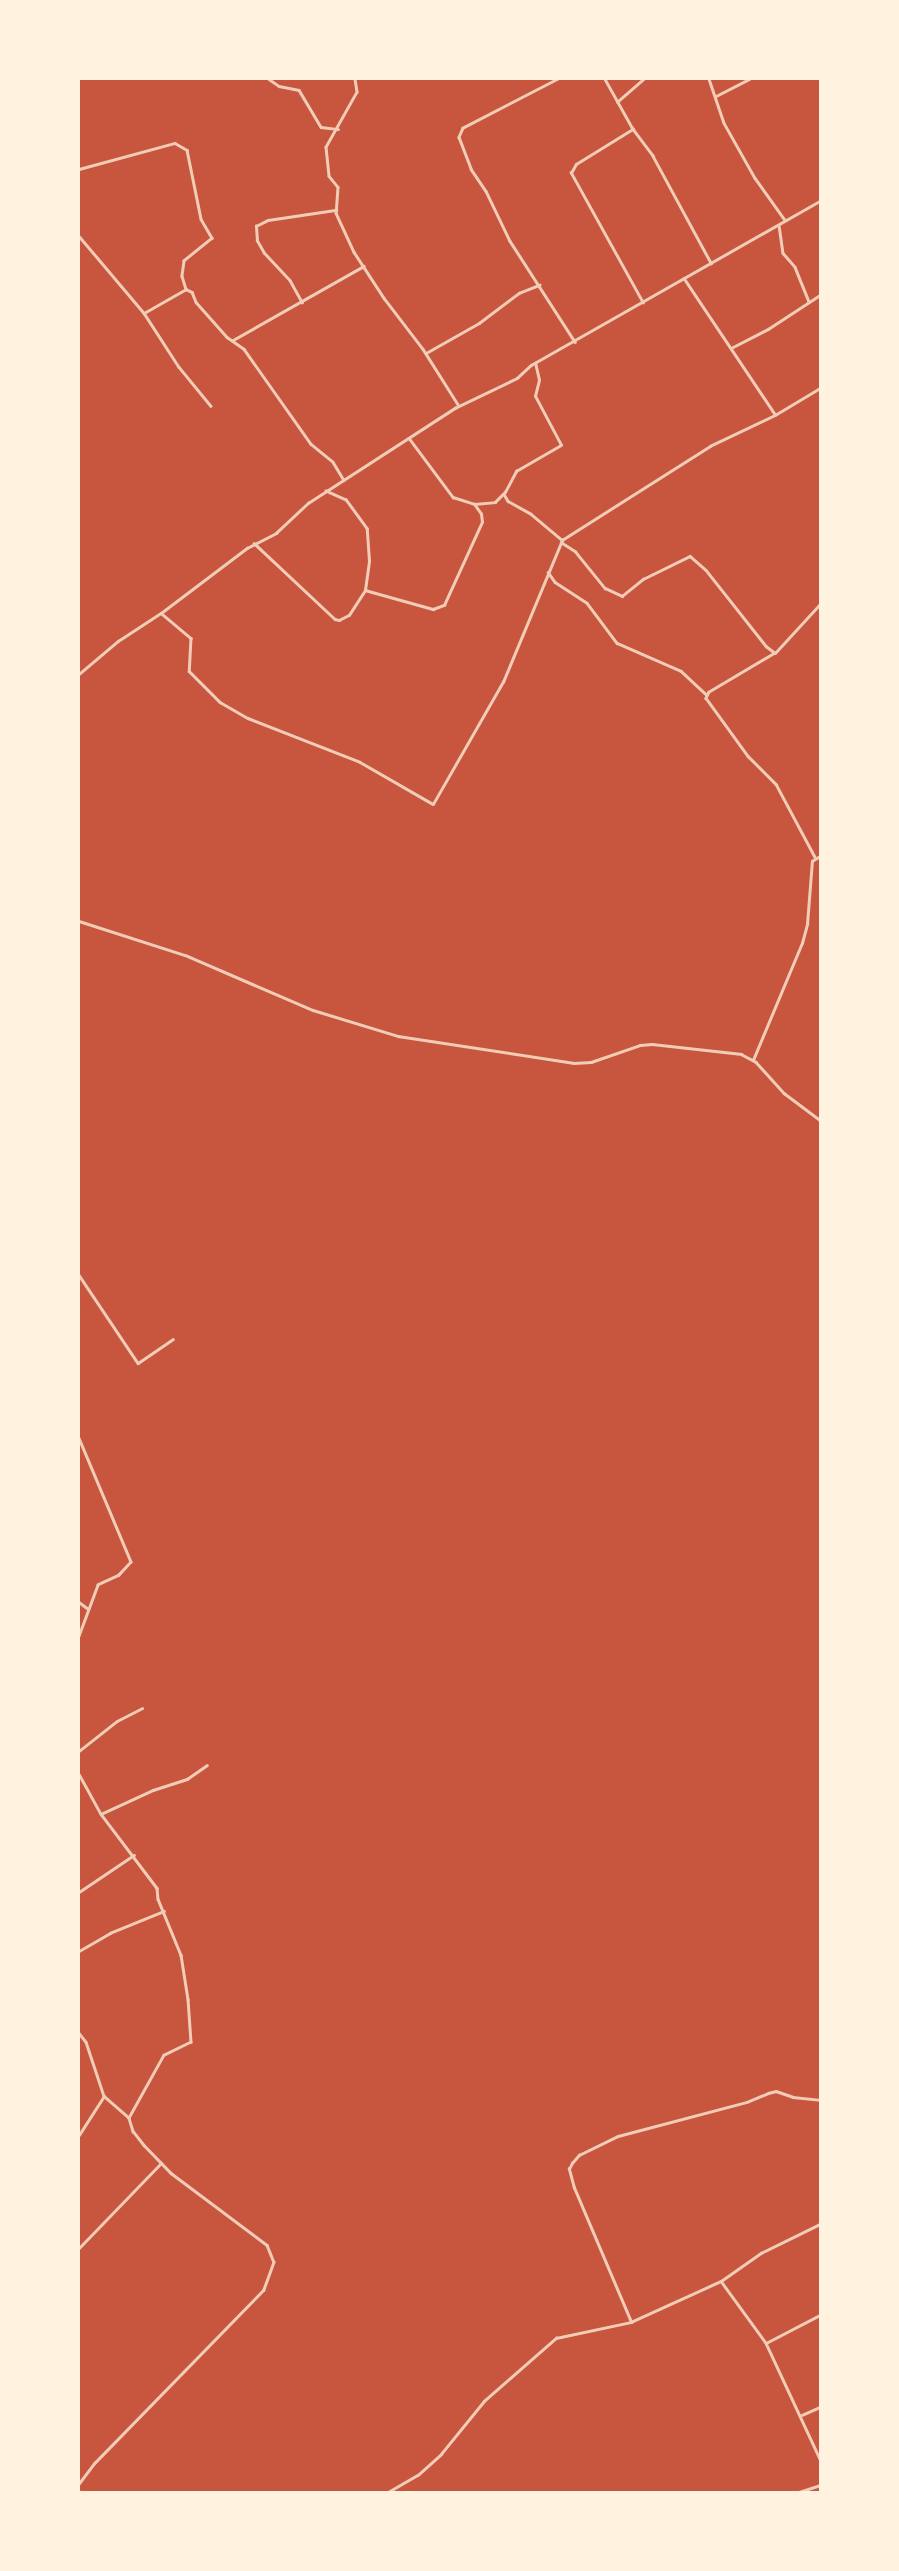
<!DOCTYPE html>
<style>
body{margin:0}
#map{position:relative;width:899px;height:2571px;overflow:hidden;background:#c8553d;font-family:Quicksand,sans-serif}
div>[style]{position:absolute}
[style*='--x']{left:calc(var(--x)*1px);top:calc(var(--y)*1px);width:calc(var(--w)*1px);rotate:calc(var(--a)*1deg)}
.minor>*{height:2.5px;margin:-1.25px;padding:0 1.25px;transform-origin:1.25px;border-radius:1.25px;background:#f1ccb7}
span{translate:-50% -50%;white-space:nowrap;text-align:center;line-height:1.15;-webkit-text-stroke:5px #fff3e0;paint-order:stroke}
.frame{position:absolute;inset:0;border:80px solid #fff3e0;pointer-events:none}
</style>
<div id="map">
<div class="minor">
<i style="--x:269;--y:79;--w:12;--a:35"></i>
<i style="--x:279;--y:86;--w:20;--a:11"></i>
<i style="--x:299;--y:90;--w:43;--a:59.3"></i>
<i style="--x:321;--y:127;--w:17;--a:7"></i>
<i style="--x:355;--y:79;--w:13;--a:81"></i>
<i style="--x:357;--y:92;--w:63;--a:119.4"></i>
<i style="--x:326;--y:147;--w:29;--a:84"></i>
<i style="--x:329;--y:176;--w:14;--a:51"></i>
<i style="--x:338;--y:187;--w:26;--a:94"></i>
<i style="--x:336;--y:213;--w:43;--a:65.2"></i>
<i style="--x:354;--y:252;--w:55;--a:56.9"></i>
<i style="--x:384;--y:298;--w:64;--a:52.6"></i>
<i style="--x:423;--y:349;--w:67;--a:57.7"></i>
<i style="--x:558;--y:79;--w:107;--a:152.7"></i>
<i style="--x:463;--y:128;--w:10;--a:114"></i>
<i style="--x:459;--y:137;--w:34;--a:69"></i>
<i style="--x:471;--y:169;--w:27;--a:56"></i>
<i style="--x:486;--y:191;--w:55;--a:64.4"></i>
<i style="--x:510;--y:241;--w:120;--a:57.2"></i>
<i style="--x:605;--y:79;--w:57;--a:60.8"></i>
<i style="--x:709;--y:79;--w:46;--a:71.2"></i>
<i style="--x:724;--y:123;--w:63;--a:60.6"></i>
<i style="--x:755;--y:178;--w:52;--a:54.5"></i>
<i style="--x:716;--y:96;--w:37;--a:-27"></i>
<i style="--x:617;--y:102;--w:35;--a:-41"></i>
<i style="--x:79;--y:169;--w:99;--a:-15.2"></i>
<i style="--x:175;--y:143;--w:14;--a:30"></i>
<i style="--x:187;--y:150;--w:70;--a:78.5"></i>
<i style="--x:201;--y:219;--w:22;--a:60"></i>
<i style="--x:212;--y:238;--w:36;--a:141"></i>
<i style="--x:184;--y:261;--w:15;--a:98"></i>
<i style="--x:182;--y:276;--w:14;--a:73"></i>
<i style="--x:779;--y:225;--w:28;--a:82"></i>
<i style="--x:783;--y:253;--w:18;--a:49"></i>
<i style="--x:795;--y:267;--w:37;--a:68"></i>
<i style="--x:79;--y:236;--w:101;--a:49.8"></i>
<i style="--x:144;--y:313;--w:48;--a:-29.7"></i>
<i style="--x:186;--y:289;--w:7;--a:27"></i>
<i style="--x:192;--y:292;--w:11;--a:68"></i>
<i style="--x:196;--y:302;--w:47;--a:48.5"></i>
<i style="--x:227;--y:337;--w:21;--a:35"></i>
<i style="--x:244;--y:349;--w:116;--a:54.8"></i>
<i style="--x:311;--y:444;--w:28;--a:39"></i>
<i style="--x:333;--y:462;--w:21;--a:59"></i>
<i style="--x:302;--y:303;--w:25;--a:-119"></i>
<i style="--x:290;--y:281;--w:38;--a:-133"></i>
<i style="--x:264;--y:253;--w:14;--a:-120"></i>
<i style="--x:257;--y:241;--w:15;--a:-94"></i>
<i style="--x:256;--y:226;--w:13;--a:-27"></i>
<i style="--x:268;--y:220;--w:69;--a:-8.4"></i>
<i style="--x:643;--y:303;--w:149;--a:-119"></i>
<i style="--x:571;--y:173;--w:10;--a:-61"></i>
<i style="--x:576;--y:164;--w:67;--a:-31.6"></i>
<i style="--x:633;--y:129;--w:34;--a:53"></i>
<i style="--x:653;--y:156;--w:122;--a:61.5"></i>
<i style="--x:144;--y:313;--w:64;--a:57.1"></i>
<i style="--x:179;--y:367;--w:50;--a:50.6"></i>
<i style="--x:233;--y:340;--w:150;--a:-29.5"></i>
<i style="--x:731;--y:348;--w:42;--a:-27.2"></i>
<i style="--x:768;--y:329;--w:62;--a:-33.2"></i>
<i style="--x:426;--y:353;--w:61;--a:-29.5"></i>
<i style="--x:479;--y:323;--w:50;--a:-36.9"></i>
<i style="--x:519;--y:293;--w:22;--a:-22"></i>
<i style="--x:775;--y:415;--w:52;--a:-31"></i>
<i style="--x:409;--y:438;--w:74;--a:53.3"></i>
<i style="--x:453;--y:497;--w:22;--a:18"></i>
<i style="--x:474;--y:504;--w:21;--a:-5"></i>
<i style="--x:495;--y:502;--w:14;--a:-45"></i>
<i style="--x:505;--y:492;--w:24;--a:-62"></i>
<i style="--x:516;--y:471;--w:52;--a:-30"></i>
<i style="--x:561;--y:445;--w:55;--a:-118"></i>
<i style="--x:535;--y:396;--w:16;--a:-76"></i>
<i style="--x:539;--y:380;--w:17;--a:-103"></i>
<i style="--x:504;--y:494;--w:8;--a:60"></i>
<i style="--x:508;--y:501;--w:26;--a:29"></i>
<i style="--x:531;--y:514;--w:40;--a:40"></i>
<i style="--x:561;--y:542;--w:17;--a:33"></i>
<i style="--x:575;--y:551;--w:48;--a:51"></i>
<i style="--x:605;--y:588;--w:19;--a:25"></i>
<i style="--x:622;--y:596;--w:27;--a:-39"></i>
<i style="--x:643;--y:579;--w:52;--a:-26.1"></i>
<i style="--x:690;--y:556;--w:21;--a:41"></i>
<i style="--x:706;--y:570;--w:97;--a:51.7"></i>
<i style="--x:766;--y:646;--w:11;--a:38"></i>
<i style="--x:775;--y:653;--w:67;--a:-47.4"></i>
<i style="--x:254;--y:543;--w:111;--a:43.2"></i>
<i style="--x:335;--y:619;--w:4;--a:14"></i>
<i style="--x:339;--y:620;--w:11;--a:-27"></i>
<i style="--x:349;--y:615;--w:30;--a:-57"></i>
<i style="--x:365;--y:590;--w:29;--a:-82"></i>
<i style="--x:369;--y:561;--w:32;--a:-94"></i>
<i style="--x:367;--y:529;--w:36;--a:-126"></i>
<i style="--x:346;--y:500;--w:22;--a:-156"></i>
<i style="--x:548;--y:572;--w:12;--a:55"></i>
<i style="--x:555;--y:582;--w:38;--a:33"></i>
<i style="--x:587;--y:603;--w:50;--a:53.1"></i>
<i style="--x:617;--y:643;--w:70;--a:23.6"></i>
<i style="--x:681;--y:671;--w:34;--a:43"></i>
<i style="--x:365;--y:590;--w:71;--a:15.6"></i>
<i style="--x:433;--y:609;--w:12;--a:-20"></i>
<i style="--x:444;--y:605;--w:91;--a:-65.4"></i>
<i style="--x:482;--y:522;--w:8;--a:-97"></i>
<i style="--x:481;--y:514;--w:12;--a:-125"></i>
<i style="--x:161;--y:613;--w:39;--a:40"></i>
<i style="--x:191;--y:638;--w:33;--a:93"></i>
<i style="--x:189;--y:671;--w:44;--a:45"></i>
<i style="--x:220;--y:702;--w:32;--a:30"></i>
<i style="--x:248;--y:718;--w:120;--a:21.4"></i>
<i style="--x:360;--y:762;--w:84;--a:29.9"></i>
<i style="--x:433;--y:804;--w:141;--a:-60.2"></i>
<i style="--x:503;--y:682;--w:154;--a:-67.4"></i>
<i style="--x:562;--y:540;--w:175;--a:-32.4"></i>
<i style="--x:710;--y:446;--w:72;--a:-25.5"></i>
<i style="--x:775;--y:415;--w:164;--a:-123.8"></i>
<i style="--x:775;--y:653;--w:77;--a:149.4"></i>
<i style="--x:709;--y:692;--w:7;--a:117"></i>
<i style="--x:706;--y:698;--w:72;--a:54.1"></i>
<i style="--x:748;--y:756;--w:40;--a:45"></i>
<i style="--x:776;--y:784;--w:83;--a:61.9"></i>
<i style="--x:79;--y:674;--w:51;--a:-40.2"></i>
<i style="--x:118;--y:641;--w:51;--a:-33.1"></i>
<i style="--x:161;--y:613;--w:108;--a:-37.1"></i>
<i style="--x:247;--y:548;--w:33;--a:-27"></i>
<i style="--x:276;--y:533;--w:44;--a:-43.2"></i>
<i style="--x:308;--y:503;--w:175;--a:-32.9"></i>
<i style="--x:455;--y:408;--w:69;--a:-25.8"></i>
<i style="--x:517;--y:378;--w:19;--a:-43"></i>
<i style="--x:531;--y:365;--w:332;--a:-29.6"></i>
<i style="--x:79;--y:921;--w:111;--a:17.8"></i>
<i style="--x:185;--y:955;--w:139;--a:23.3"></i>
<i style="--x:313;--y:1010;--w:89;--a:17"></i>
<i style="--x:398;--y:1036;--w:178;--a:8.7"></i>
<i style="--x:574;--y:1063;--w:17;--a:-3"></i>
<i style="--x:591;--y:1062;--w:52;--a:-19.1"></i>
<i style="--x:640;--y:1045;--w:12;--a:-5"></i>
<i style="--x:652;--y:1044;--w:90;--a:6.4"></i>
<i style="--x:741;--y:1054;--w:17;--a:28"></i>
<i style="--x:756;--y:1062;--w:42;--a:47.9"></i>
<i style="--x:784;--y:1093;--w:45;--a:36.9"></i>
<i style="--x:753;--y:1060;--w:127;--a:-67.3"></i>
<i style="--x:802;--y:943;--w:20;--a:-75"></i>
<i style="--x:807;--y:924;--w:63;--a:-85.5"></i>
<i style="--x:812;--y:861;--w:9;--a:-32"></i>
<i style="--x:79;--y:1275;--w:106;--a:56.2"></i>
<i style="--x:138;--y:1363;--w:42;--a:-34.4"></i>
<i style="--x:79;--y:1438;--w:134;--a:67.2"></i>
<i style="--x:131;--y:1562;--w:18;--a:133"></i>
<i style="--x:119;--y:1575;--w:23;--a:155"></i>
<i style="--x:98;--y:1585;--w:54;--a:110.4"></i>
<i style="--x:79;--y:1602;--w:10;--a:37"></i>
<i style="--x:79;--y:1751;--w:48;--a:-38.3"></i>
<i style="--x:117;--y:1721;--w:28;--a:-27"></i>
<i style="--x:79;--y:1774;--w:46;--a:61.2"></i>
<i style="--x:101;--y:1814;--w:93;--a:52.9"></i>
<i style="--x:157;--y:1888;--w:11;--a:85"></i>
<i style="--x:158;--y:1899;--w:61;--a:67.7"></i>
<i style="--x:181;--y:1955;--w:45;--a:81"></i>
<i style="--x:188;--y:1999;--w:43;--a:86"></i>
<i style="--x:191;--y:2042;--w:30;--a:154"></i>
<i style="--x:164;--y:2055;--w:72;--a:119.1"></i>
<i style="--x:101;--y:1814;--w:57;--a:-24.8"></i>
<i style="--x:153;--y:1790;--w:36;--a:-18"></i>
<i style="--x:187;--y:1779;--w:24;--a:-35"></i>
<i style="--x:79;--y:1892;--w:66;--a:-33.9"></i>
<i style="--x:79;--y:1951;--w:36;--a:-30"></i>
<i style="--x:110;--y:1933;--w:58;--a:-22.2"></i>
<i style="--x:79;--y:2033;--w:11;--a:52"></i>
<i style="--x:86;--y:2042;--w:57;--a:71.6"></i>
<i style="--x:104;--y:2096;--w:33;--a:41"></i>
<i style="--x:129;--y:2118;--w:14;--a:73"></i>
<i style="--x:133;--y:2131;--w:18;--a:52"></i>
<i style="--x:144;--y:2145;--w:39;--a:46"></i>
<i style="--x:171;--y:2173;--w:120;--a:36.9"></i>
<i style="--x:267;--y:2245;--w:18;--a:68"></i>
<i style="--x:274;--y:2262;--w:30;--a:110"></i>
<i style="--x:264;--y:2290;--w:242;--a:134.3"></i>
<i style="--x:95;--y:2463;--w:26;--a:127"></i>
<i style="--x:79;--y:2135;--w:46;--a:-57.3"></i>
<i style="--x:79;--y:2248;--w:118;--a:-46"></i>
<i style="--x:721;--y:2281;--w:77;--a:54"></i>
<i style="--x:766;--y:2343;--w:128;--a:65"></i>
<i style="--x:631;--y:2322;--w:146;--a:-113"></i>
<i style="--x:574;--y:2188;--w:20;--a:-105"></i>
<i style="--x:569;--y:2169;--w:7;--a:-63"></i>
<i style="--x:572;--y:2163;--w:11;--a:-49"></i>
<i style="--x:579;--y:2155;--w:43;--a:-26"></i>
<i style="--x:618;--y:2136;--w:133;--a:-14.8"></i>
<i style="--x:747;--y:2102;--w:23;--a:-23"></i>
<i style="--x:768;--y:2093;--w:8;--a:-14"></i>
<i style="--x:776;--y:2091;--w:18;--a:19"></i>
<i style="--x:793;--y:2097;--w:27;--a:6"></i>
<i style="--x:766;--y:2343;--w:61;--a:-27.4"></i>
<i style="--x:802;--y:2415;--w:20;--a:-24"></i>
<i style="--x:79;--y:2491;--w:1;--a:90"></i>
<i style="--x:388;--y:2492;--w:34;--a:-30"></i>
<i style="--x:418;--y:2475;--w:31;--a:-42"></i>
<i style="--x:441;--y:2454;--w:68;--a:-50.9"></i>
<i style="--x:484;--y:2401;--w:96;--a:-41.2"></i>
<i style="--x:556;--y:2338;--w:77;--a:-12"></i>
<i style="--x:631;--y:2322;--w:99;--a:-24.5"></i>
<i style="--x:721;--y:2281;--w:49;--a:-35"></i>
<i style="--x:761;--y:2253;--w:66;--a:-26.2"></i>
<i style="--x:799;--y:2492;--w:22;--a:-18"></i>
</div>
<div class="frame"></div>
</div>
